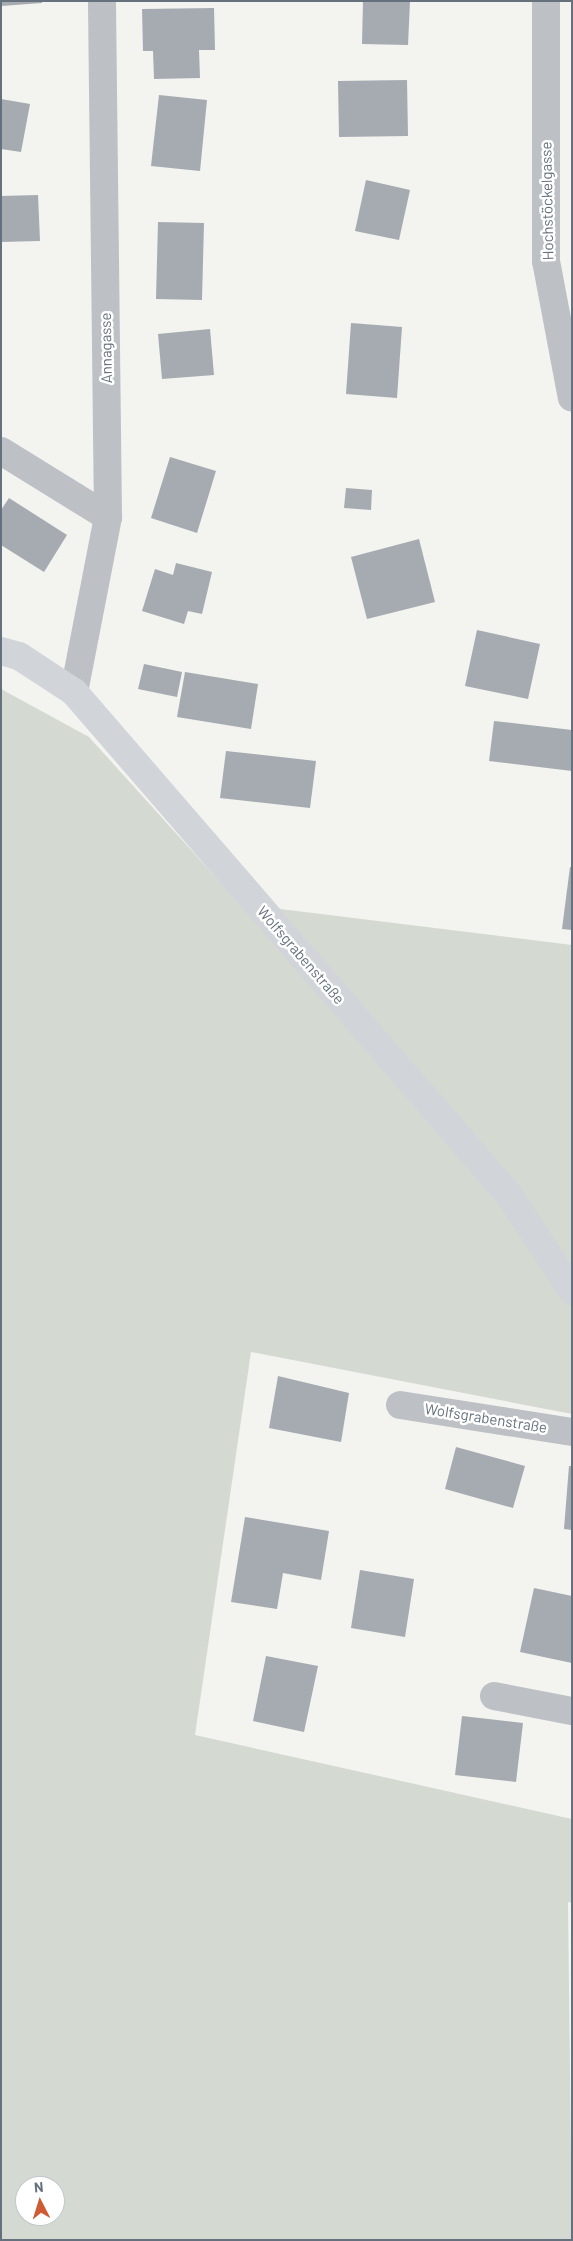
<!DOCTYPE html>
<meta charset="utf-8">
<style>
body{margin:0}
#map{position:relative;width:573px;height:2241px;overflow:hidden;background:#f3f3f0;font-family:Barlow,sans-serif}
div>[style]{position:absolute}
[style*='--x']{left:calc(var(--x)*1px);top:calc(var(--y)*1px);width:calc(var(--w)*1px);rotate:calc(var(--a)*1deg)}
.green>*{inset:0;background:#d4dad1}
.building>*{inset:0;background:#a5abb0}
.street>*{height:28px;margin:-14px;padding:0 14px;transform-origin:14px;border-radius:14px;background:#bdc0c4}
.secondary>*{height:28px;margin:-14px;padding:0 14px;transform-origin:14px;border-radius:14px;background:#d1d5d9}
span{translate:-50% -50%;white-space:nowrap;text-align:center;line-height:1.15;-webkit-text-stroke:5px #fff;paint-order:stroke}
.street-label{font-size:15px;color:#65727e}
.frame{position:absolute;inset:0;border:2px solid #65727e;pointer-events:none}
.north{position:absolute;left:15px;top:2176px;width:50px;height:50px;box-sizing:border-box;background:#fff;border:1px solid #c1c7cb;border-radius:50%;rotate:355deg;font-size:14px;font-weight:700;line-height:20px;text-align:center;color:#65727e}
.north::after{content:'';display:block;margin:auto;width:18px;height:22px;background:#cf5b34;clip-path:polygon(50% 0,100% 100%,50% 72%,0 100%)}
</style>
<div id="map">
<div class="green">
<i style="clip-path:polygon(evenodd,1px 689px,89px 737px,240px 904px,572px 945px,572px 1414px,251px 1352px,195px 1735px,572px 1819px,572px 1903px,568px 1902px,572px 2240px,1px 2240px,1px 689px,25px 2186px,55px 2186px,55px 2216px,25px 2216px,25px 2186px)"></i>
</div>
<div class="building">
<i style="clip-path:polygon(1px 1px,42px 1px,42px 3px,1px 6px)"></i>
<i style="clip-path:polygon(363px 1px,410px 1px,408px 45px,362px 44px)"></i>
<i style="clip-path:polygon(214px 8px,215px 50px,199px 50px,200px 78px,154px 79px,153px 51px,143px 51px,142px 9px)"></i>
<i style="clip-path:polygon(407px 80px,408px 136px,339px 137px,338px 81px)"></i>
<i style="clip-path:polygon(159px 95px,207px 100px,200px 171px,151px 166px)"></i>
<i style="clip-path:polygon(1px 99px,30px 104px,21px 152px,1px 149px)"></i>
<i style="clip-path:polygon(366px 180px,410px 190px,399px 240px,355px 231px)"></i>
<i style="clip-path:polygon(38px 195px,40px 241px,1px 242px,1px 196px)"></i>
<i style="clip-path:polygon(158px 222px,204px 223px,202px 300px,156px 299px)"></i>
<i style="clip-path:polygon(351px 323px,402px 327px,397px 398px,346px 394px)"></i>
<i style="clip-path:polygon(210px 329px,214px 375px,162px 379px,158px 334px)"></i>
<i style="clip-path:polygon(170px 457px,216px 471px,197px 533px,151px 518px)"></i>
<i style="clip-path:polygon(346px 488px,372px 490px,371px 510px,344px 508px)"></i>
<i style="clip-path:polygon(9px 498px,67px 535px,44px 572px,1px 545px,1px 510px)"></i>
<i style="clip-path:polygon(419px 539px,435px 602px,367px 619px,351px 557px)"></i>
<i style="clip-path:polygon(176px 563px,212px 572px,202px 614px,188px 611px,184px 624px,142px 611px,155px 569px,173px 575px)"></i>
<i style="clip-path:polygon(477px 630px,540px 644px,528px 699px,465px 686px)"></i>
<i style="clip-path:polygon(144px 664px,182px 672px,177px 697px,138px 689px)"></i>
<i style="clip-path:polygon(185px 672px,258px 684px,251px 729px,177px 717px)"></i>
<i style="clip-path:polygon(494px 721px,572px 730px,572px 771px,489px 761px)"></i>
<i style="clip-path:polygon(226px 751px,316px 761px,310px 808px,220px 798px)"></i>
<i style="clip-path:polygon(570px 867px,572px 867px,572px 930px,562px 929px)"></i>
<i style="clip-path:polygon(278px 1376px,349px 1393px,341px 1442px,269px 1428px)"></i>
<i style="clip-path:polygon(456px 1447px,525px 1466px,513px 1508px,445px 1489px)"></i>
<i style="clip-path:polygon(569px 1466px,572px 1466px,572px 1530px,564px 1529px)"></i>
<i style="clip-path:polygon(245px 1517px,329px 1531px,321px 1580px,283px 1573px,277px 1609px,231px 1602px)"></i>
<i style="clip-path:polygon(360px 1570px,414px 1579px,405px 1637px,351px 1628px)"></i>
<i style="clip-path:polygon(534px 1588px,572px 1596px,572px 1663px,520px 1652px)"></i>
<i style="clip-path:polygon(266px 1656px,318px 1666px,304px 1732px,253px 1721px)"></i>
<i style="clip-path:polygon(462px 1716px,523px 1723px,516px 1782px,455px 1775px)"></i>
</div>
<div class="street">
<i style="--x:546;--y:1;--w:260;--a:90"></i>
<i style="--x:546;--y:261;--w:139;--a:79.3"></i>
<i style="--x:1;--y:451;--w:126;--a:31.7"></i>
<i style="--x:74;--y:692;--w:178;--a:-79"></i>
<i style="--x:108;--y:517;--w:516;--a:-90.67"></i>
<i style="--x:400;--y:1405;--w:174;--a:8.9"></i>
<i style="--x:494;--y:1696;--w:79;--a:10.9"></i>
</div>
<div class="secondary">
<i style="--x:1;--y:651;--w:19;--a:16"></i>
<i style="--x:19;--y:656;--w:66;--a:33.2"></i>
<i style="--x:74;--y:692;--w:665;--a:49.15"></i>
<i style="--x:509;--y:1195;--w:115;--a:56.7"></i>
</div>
<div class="street-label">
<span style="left:547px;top:201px;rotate:-91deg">Hochstöckelgasse</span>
<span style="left:106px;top:348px;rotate:-91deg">Annagasse</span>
<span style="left:301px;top:955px;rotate:49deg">Wolfsgrabenstraße</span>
<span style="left:486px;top:1418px;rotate:9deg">Wolfsgrabenstraße</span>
</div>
<div class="frame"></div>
<div class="north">N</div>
</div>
